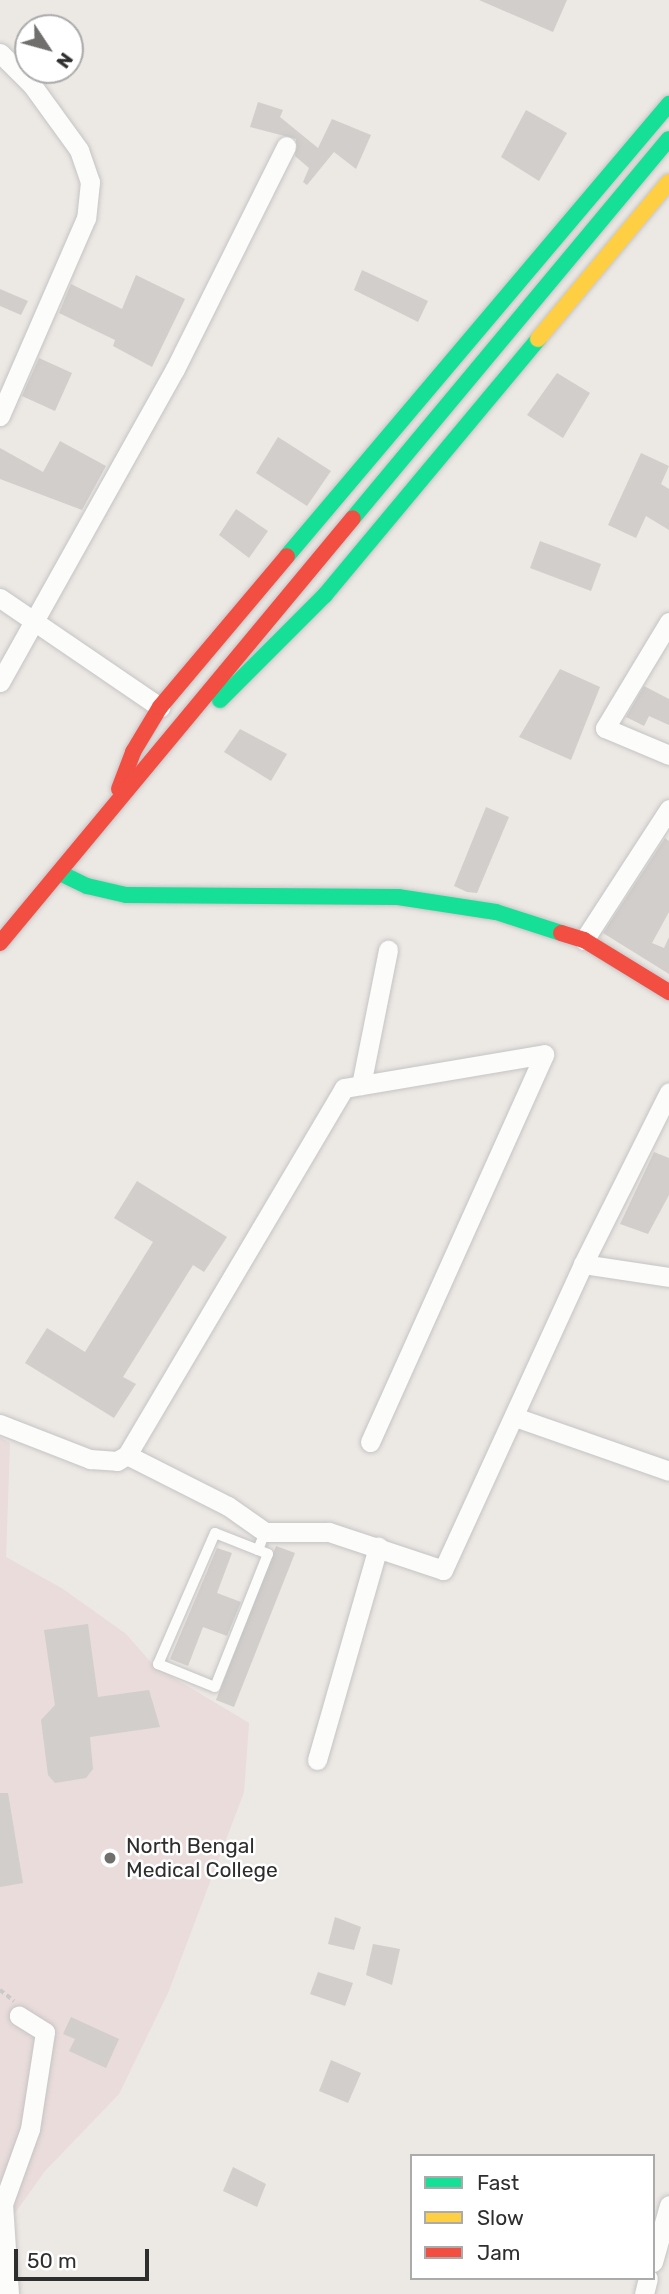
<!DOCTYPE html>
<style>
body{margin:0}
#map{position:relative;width:669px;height:2294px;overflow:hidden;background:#ece8e4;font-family:Rubik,sans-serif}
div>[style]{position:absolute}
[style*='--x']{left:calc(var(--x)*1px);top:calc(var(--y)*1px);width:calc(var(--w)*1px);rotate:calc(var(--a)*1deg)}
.medical>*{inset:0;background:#e9dcdb}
.building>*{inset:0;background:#d1cecb}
.path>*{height:3.5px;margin-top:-1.75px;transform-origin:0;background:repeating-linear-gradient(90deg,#c9c9c8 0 5px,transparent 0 8.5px)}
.roads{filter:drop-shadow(0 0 2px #c5c4c5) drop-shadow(0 0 2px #c5c4c5)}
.lane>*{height:10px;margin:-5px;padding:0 5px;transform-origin:5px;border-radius:5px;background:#fcfcfb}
.street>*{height:19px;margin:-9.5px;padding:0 9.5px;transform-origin:9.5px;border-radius:9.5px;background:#fcfcfb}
.fast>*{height:16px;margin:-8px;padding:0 8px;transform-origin:8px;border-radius:8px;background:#16e098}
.slow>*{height:16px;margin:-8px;padding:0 8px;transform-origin:8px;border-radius:8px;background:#ffcf43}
.jam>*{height:16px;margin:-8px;padding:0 8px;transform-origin:8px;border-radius:8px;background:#f24e42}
.dots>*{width:19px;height:19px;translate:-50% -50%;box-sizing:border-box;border:4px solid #fff;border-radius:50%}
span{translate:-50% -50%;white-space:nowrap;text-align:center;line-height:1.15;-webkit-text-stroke:5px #fff;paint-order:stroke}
.poi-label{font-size:21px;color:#2e2e2e}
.left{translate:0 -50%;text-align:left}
.legend{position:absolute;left:410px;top:2154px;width:245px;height:126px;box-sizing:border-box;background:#fff;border:2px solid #ababab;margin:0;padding:9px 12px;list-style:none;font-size:21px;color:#2e2e2e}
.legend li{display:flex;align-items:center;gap:14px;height:35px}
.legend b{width:35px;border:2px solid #ababab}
.north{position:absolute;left:14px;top:14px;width:70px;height:70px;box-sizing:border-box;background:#fff;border:2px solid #ababab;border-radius:50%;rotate:126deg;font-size:19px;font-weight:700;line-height:28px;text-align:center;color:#2e2e2e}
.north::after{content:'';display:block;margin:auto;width:24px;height:32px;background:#706f6e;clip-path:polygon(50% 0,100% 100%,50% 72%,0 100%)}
.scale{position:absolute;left:14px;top:2249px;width:135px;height:32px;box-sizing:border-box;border:4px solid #2e2e2e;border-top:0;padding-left:9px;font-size:21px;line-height:24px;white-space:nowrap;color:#2e2e2e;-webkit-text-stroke:5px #fff;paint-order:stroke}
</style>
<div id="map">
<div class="medical">
<i style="clip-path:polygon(0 1437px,10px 1443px,6px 1557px,63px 1589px,126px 1634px,154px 1666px,249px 1723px,244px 1792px,168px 1993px,119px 2094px,45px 2171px,0 2234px)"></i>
</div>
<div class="building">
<i style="clip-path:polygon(479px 0,567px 0,553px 32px)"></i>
<i style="clip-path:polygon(258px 102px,283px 110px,280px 117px,318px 148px,332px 119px,371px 135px,356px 169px,334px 152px,307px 185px,303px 182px,309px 168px,295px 156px,296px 139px,250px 127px)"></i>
<i style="clip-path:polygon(526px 110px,567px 133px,539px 181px,501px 157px)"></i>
<i style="clip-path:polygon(362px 270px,428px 301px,418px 322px,354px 290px)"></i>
<i style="clip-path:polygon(136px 275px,185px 299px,152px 367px,113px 346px,115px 340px,59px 313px,71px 284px,122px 309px)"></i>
<i style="clip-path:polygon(0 289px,28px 301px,21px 315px,0 306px)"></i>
<i style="clip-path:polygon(39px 358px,72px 373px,55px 411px,22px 396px)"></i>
<i style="clip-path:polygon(557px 373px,590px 393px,563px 438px,527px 415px)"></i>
<i style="clip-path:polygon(278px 437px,331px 471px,307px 506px,256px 473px)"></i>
<i style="clip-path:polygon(60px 441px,106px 466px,82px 510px,0 479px,0 448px,43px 472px)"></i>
<i style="clip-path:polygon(641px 453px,669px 466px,661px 484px,669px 489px,669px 530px,646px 516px,636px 538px,608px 525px)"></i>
<i style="clip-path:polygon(236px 509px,268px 531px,249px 558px,219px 535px)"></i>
<i style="clip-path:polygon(540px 541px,601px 564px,591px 591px,530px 568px)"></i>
<i style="clip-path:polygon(560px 669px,600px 687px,571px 760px,519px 737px)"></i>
<i style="clip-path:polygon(644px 686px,669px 699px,669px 725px,649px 716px,644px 726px,626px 717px)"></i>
<i style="clip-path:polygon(240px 729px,287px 754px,271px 781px,224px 752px)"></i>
<i style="clip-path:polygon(486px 807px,509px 817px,477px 893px,467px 892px,454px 886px)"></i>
<i style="clip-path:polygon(665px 838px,669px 841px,669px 912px,652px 943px,664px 948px,669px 937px,669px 974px,603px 933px)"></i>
<i style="clip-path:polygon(654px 1152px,669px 1158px,669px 1195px,648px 1234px,620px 1224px)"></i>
<i style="clip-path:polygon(137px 1181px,227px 1237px,204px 1272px,193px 1265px,123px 1377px,136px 1384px,114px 1418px,25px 1363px,47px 1328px,85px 1352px,153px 1242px,114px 1218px)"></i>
<i style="clip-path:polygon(276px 1546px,295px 1553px,234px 1707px,216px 1700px)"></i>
<i style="clip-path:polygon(217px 1548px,232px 1553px,217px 1593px,241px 1602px,227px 1636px,203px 1627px,188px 1666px,170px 1659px)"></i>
<i style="clip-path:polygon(88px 1624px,98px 1697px,149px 1690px,160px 1727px,90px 1737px,93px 1769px,86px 1778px,55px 1783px,48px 1775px,41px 1720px,55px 1705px,44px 1630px)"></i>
<i style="clip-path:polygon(0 1793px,8px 1793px,23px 1883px,0 1887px)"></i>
<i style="clip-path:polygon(335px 1917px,361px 1927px,354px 1950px,328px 1944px)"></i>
<i style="clip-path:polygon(373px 1944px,400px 1949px,392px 1985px,366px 1975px)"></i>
<i style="clip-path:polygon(318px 1972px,353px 1983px,345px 2006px,310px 1994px)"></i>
<i style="clip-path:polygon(71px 2017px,119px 2039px,106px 2068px,69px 2051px,75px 2039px,63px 2034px)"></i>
<i style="clip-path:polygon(331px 2060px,361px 2073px,348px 2103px,319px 2091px)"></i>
<i style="clip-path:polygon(233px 2167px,266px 2184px,257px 2207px,223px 2191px)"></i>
</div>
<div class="path">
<i style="--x:0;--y:1990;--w:18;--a:38"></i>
</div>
<div class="roads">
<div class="lane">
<i style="--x:258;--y:1550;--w:46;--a:-158.4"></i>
<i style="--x:215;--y:1533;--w:143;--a:113.5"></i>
<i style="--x:158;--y:1664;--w:61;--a:22"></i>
<i style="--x:215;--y:1687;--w:143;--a:-68.3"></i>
<i style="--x:268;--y:1554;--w:11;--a:-158"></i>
<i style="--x:258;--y:1550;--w:19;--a:-69"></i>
</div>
<div class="street">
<i style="--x:0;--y:53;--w:45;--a:45"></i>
<i style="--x:32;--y:85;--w:80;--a:54.1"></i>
<i style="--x:79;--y:150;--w:34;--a:71"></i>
<i style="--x:90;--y:182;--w:36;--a:96"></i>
<i style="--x:86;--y:218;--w:216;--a:113.5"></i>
<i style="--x:0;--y:598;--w:194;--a:34.3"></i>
<i style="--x:669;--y:622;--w:124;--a:121.1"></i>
<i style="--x:605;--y:728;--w:69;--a:22.9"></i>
<i style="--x:0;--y:682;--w:359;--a:-60.8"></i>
<i style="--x:175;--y:369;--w:249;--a:-63.5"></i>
<i style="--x:584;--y:940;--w:156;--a:-57"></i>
<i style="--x:361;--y:1085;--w:138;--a:-78.7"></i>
<i style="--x:583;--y:1264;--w:87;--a:8.6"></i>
<i style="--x:515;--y:1417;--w:163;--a:19.3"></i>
<i style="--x:0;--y:1424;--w:97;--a:21.3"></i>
<i style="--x:90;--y:1459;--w:27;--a:4"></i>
<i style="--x:117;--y:1461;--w:12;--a:-31"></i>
<i style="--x:127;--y:1455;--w:113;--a:26.8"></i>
<i style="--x:228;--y:1506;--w:45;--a:35.1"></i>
<i style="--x:265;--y:1532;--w:64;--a:0"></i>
<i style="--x:329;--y:1532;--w:120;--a:18.4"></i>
<i style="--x:443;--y:1570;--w:337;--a:-65.4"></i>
<i style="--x:583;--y:1264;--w:192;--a:-63.4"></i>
<i style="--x:370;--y:1442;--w:425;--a:-65.8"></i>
<i style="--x:127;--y:1455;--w:426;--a:-59.4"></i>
<i style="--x:344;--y:1088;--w:203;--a:-9.6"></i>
<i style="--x:317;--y:1760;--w:222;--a:-74"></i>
<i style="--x:653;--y:2262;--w:59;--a:-74.3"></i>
<i style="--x:9;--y:2294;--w:90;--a:-93.8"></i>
<i style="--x:3;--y:2204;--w:80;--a:-70.2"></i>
<i style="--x:30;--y:2129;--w:98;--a:-81.2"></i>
<i style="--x:45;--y:2032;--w:31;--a:-148"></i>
<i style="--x:644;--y:2294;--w:16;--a:-76"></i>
</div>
<div class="fast">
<i style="--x:353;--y:518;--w:493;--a:-50.2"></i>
<i style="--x:287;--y:556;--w:592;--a:-49.8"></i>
<i style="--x:220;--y:700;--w:148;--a:-45"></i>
<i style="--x:325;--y:595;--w:333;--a:-50.2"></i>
<i style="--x:60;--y:873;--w:30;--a:26"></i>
<i style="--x:87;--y:886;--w:40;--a:13"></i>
<i style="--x:126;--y:895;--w:272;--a:0.4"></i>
<i style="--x:398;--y:897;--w:99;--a:8.7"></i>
<i style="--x:496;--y:912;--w:68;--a:17.9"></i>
</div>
<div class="slow">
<i style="--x:538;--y:339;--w:204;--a:-50.2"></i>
</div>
<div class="jam">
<i style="--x:119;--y:789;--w:40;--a:-69"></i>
<i style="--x:133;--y:752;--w:52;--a:-59"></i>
<i style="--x:160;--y:707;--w:197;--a:-49.9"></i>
<i style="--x:561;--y:933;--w:24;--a:17"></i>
<i style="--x:584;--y:940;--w:100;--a:31.5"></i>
<i style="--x:0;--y:943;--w:552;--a:-50.29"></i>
</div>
</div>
<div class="dots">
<i style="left:110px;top:1858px;background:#706f6e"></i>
</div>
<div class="poi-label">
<span class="left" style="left:126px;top:1858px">North Bengal<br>Medical College</span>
</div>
<ul class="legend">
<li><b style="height:9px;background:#16e098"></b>Fast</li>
<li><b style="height:9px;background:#ffcf43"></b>Slow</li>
<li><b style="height:9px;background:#f24e42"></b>Jam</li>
</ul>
<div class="north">N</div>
<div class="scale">50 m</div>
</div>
